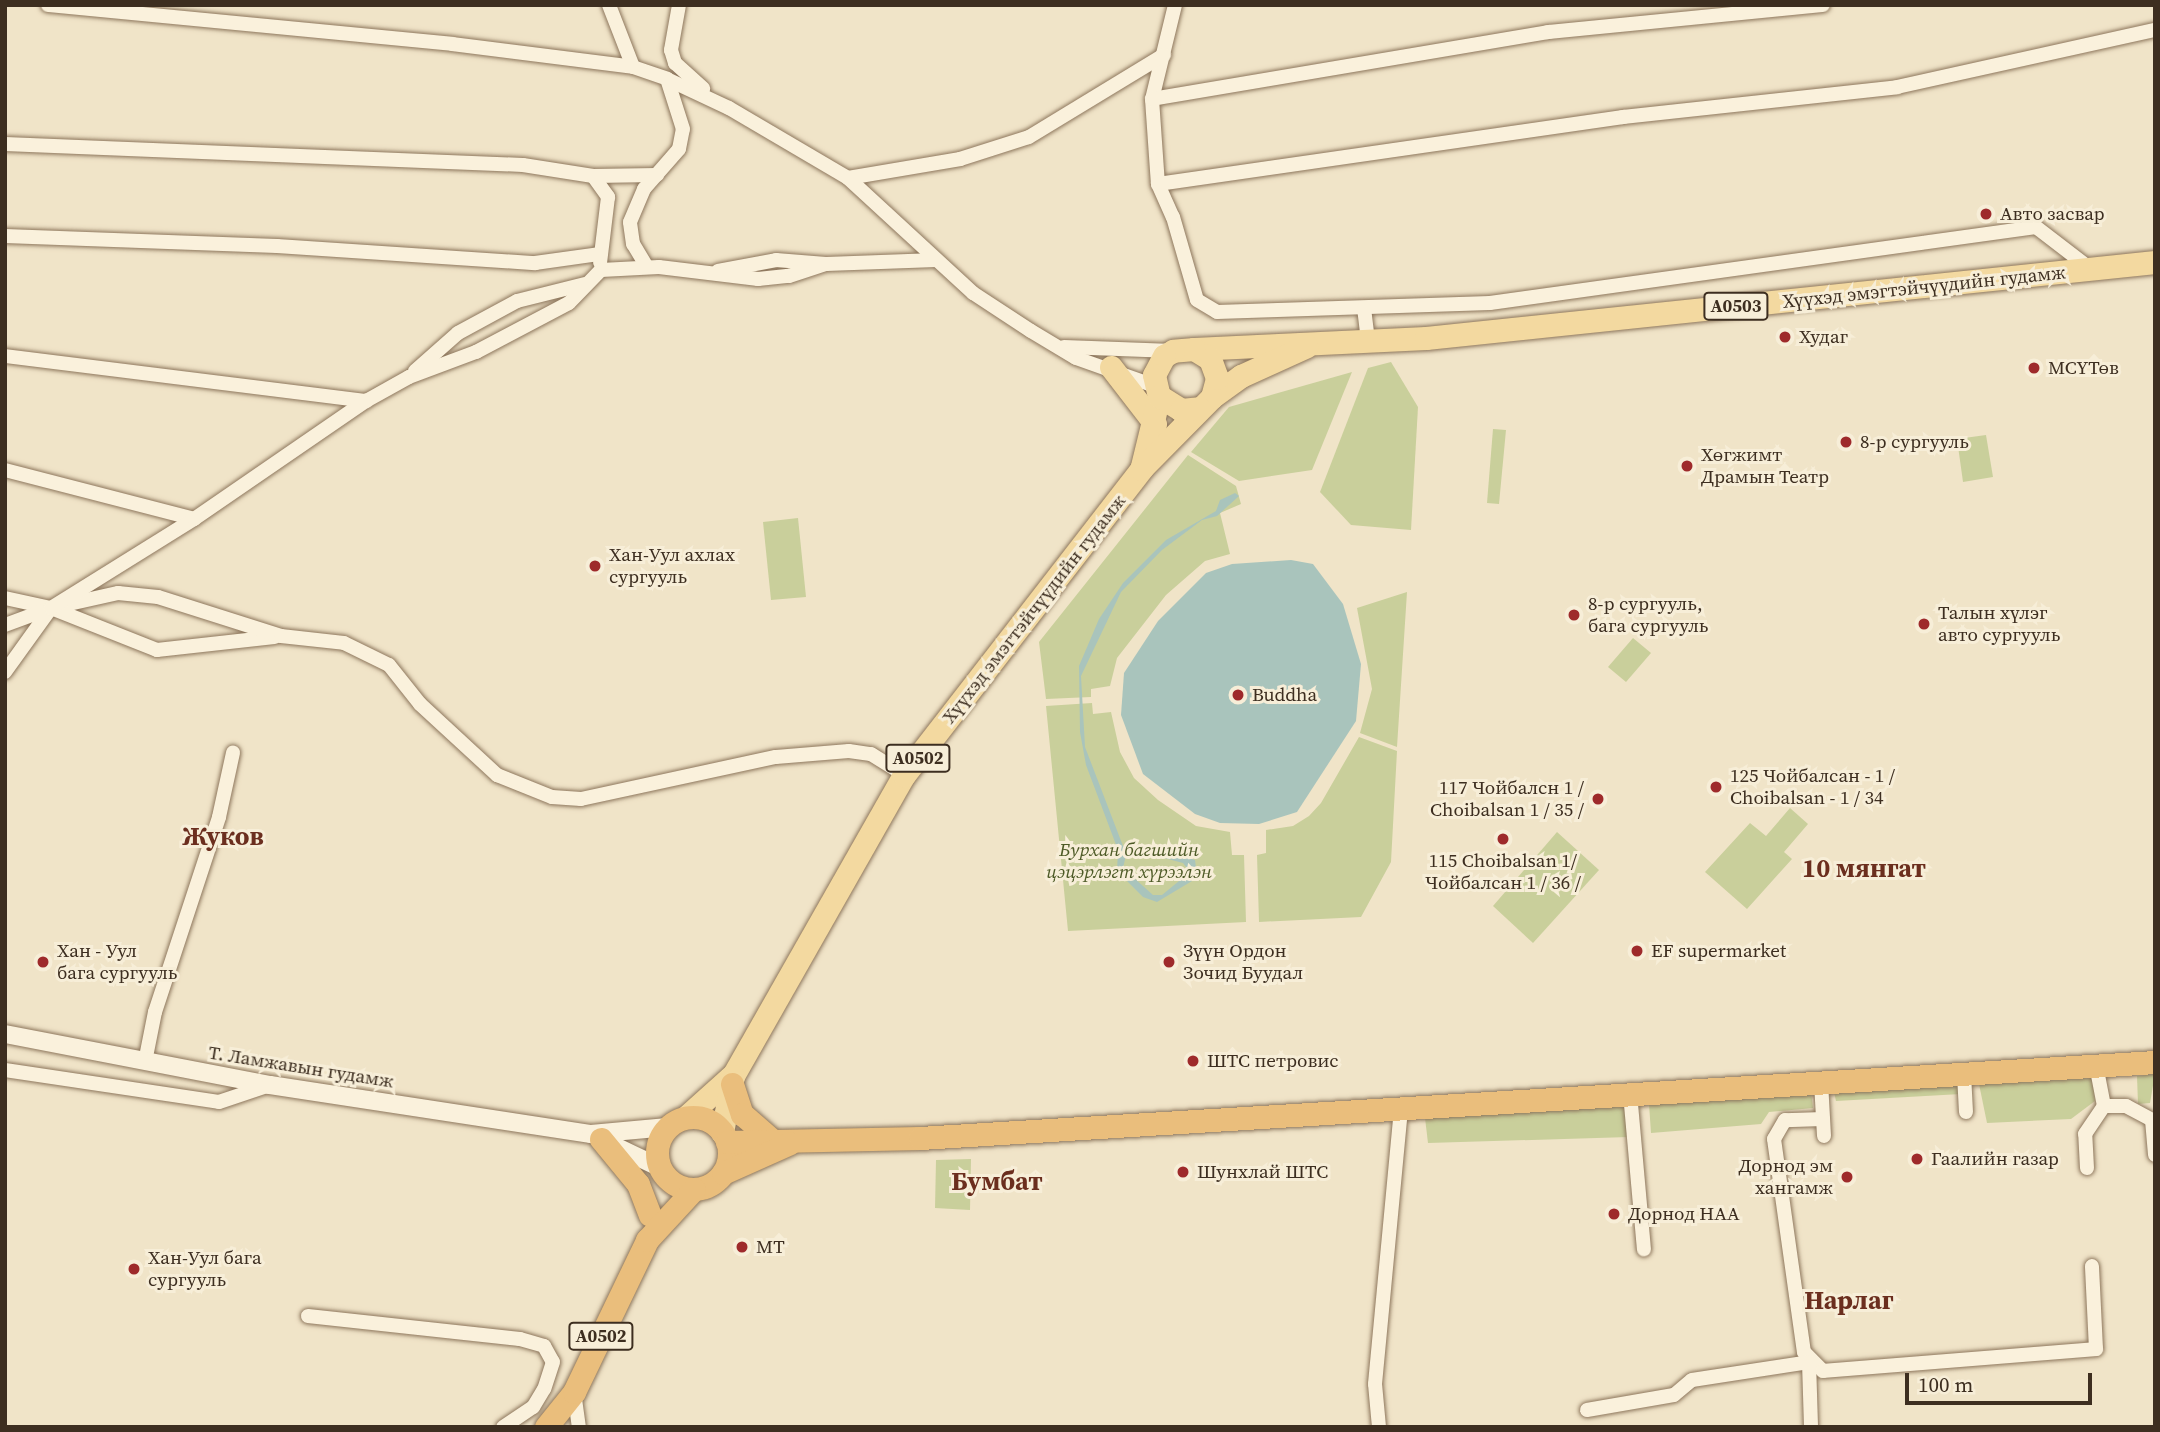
<!DOCTYPE html>
<meta charset="utf-8">
<style>
body{margin:0}
#map{position:relative;width:2160px;height:1432px;overflow:hidden;background:#f0e4c8;font-family:"Source Serif 4",serif}
div>[style]{position:absolute}
[style*='--x']{left:calc(var(--x)*1px);top:calc(var(--y)*1px);width:calc(var(--w)*1px);rotate:calc(var(--a)*1deg)}
.green>*{inset:0;background:#c9cf9b}
.water>*{inset:0;background:#a9c4bc}
.roads{filter:drop-shadow(0 0 2px #8d765c) drop-shadow(0 0 2px #8d765c)}
.minor>*{height:14px;margin:-7px;padding:0 7px;transform-origin:7px;border-radius:7px;background:#faf1dc}
.tertiary>*{height:18px;margin:-9px;padding:0 9px;transform-origin:9px;border-radius:9px;background:#faf1dc}
.primary>*{height:23px;margin:-11.5px;padding:0 11.5px;transform-origin:11.5px;border-radius:11.5px;background:#f3d9a0}
.trunk>*{height:23px;margin:-11.5px;padding:0 11.5px;transform-origin:11.5px;border-radius:11.5px;background:#eabe7c}
.trunk>.ring{margin:-11.5px;padding:0;box-sizing:content-box;background:none;border:23px solid #eabe7c;border-radius:50%}
.dots>*{width:19px;height:19px;translate:-50% -50%;box-sizing:border-box;border:4px solid #f7eed8;border-radius:50%}
span{translate:-50% -50%;white-space:nowrap;text-align:center;line-height:1.15;-webkit-text-stroke:6px #f7eed8;paint-order:stroke}
.shield-label span{padding:2px 5px;background:#f7eed8;border:2px solid;border-radius:5px;-webkit-text-stroke-width:0}
.shield-label{font-size:18px;color:#3d2e20;font-weight:700}
.poi-label{font-size:19px;color:#3d2e20}
.left{translate:0 -50%;text-align:left}
.right{translate:-100% -50%;text-align:right}
.street-label{font-size:19px;color:#3d2e20}
.park-label{font-size:19px;color:#4d5a26;font-style:italic}
.district-label{font-size:26px;color:#6b2e1e;font-weight:700}
.frame{position:absolute;inset:0;border:7px solid #3d2e20;pointer-events:none}
.scale{position:absolute;left:1905px;top:1373px;width:187px;height:32px;box-sizing:border-box;border:4px solid #3d2e20;border-top:0;padding-left:9px;font-size:21px;line-height:24px;white-space:nowrap;color:#3d2e20;-webkit-text-stroke:5px #f7eed8;paint-order:stroke}
</style>
<div id="map">
<div class="green">
<i style="clip-path:polygon(1391px 362px,1418px 407px,1411px 530px,1351px 525px,1320px 492px,1368px 368px)"></i>
<i style="clip-path:polygon(1352px 372px,1312px 470px,1239px 481px,1191px 452px,1229px 407px)"></i>
<i style="clip-path:polygon(1493px 429px,1506px 430px,1499px 504px,1487px 503px)"></i>
<i style="clip-path:polygon(1986px 435px,1993px 477px,1963px 482px,1957px 439px)"></i>
<i style="clip-path:polygon(1188px 455px,1236px 486px,1241px 504px,1220px 513px,1230px 554px,1205px 561px,1166px 595px,1117px 658px,1110px 686px,1091px 689px,1091px 697px,1046px 699px,1039px 642px)"></i>
<i style="clip-path:polygon(798px 518px,806px 597px,771px 600px,763px 522px)"></i>
<i style="clip-path:polygon(1407px 592px,1397px 747px,1360px 733px,1372px 689px,1357px 608px)"></i>
<i style="clip-path:polygon(1633px 638px,1651px 653px,1626px 682px,1608px 667px)"></i>
<i style="clip-path:polygon(1092px 703px,1093px 714px,1111px 712px,1120px 752px,1134px 778px,1158px 800px,1196px 826px,1230px 832px,1232px 855px,1244px 855px,1246px 922px,1068px 931px,1046px 706px)"></i>
<i style="clip-path:polygon(1359px 737px,1397px 751px,1391px 862px,1361px 917px,1259px 922px,1257px 855px,1266px 853px,1266px 830px,1293px 826px,1309px 816px,1321px 803px)"></i>
<i style="clip-path:polygon(1790px 808px,1808px 824px,1784px 852px,1792px 859px,1747px 909px,1705px 872px,1750px 823px,1766px 836px)"></i>
<i style="clip-path:polygon(1557px 832px,1599px 870px,1533px 943px,1493px 906px)"></i>
<i style="clip-path:polygon(2155px 1074px,2150px 1103px,2138px 1104px,2137px 1076px)"></i>
<i style="clip-path:polygon(2093px 1078px,2095px 1101px,2071px 1119px,1987px 1123px,1979px 1084px)"></i>
<i style="clip-path:polygon(1960px 1083px,1961px 1094px,1836px 1101px,1834px 1092px)"></i>
<i style="clip-path:polygon(1811px 1092px,1813px 1108px,1769px 1112px,1761px 1124px,1651px 1133px,1649px 1104px)"></i>
<i style="clip-path:polygon(1626px 1106px,1629px 1137px,1428px 1143px,1425px 1118px)"></i>
<i style="clip-path:polygon(971px 1159px,970px 1210px,935px 1208px,936px 1160px)"></i>
</div>
<div class="water">
<i style="clip-path:polygon(evenodd,1235px 493px,1239px 496px,1217px 516px,1202px 520px,1162px 550px,1121px 592px,1081px 676px,1085px 747px,1123px 846px,1168px 851px,1195px 860px,1197px 875px,1192px 881px,1157px 902px,1143px 897px,1117px 871px,1118px 850px,1086px 765px,1080px 732px,1079px 666px,1099px 619px,1123px 583px,1166px 540px,1216px 511px,1220px 500px,1235px 493px,1149px 854px,1183px 863px,1190px 872px,1162px 895px,1153px 895px,1123px 868px,1126px 855px,1149px 854px)"></i>
<i style="clip-path:polygon(1291px 560px,1313px 564px,1343px 604px,1361px 664px,1356px 721px,1297px 812px,1259px 824px,1220px 823px,1195px 814px,1143px 774px,1121px 715px,1124px 673px,1158px 621px,1206px 573px,1232px 564px)"></i>
</div>
<div class="roads">
<div class="minor">
<i style="--x:48;--y:5;--w:406;--a:5.5"></i>
<i style="--x:452;--y:44;--w:182;--a:7.2"></i>
<i style="--x:633;--y:67;--w:36;--a:19"></i>
<i style="--x:667;--y:79;--w:68;--a:25.1"></i>
<i style="--x:729;--y:108;--w:138;--a:30.5"></i>
<i style="--x:848;--y:178;--w:170;--a:42.6"></i>
<i style="--x:973;--y:293;--w:69;--a:33.2"></i>
<i style="--x:1031;--y:331;--w:52;--a:31"></i>
<i style="--x:1076;--y:358;--w:84;--a:19.5"></i>
<i style="--x:609;--y:5;--w:66;--a:68.8"></i>
<i style="--x:679;--y:5;--w:46;--a:100.1"></i>
<i style="--x:671;--y:50;--w:14;--a:73"></i>
<i style="--x:675;--y:63;--w:38;--a:42"></i>
<i style="--x:1175;--y:5;--w:97;--a:103.7"></i>
<i style="--x:1152;--y:99;--w:85;--a:86"></i>
<i style="--x:1158;--y:184;--w:36;--a:66"></i>
<i style="--x:1173;--y:217;--w:86;--a:73.9"></i>
<i style="--x:1197;--y:300;--w:23;--a:31"></i>
<i style="--x:1217;--y:312;--w:273;--a:-1.9"></i>
<i style="--x:1490;--y:303;--w:551;--a:-7.92"></i>
<i style="--x:2036;--y:227;--w:71;--a:37.5"></i>
<i style="--x:1152;--y:99;--w:402;--a:-9.6"></i>
<i style="--x:1548;--y:32;--w:276;--a:-5.6"></i>
<i style="--x:5;--y:144;--w:518;--a:2.32"></i>
<i style="--x:523;--y:165;--w:71;--a:8.9"></i>
<i style="--x:593;--y:176;--w:64;--a:-0.9"></i>
<i style="--x:593;--y:176;--w:26;--a:54"></i>
<i style="--x:608;--y:197;--w:66;--a:96.9"></i>
<i style="--x:848;--y:178;--w:114;--a:-9.6"></i>
<i style="--x:960;--y:159;--w:72;--a:-17.7"></i>
<i style="--x:1029;--y:137;--w:158;--a:-31.3"></i>
<i style="--x:1158;--y:184;--w:470;--a:-8.2"></i>
<i style="--x:1623;--y:117;--w:276;--a:-6.2"></i>
<i style="--x:1897;--y:87;--w:264;--a:-12.5"></i>
<i style="--x:5;--y:236;--w:272;--a:2.1"></i>
<i style="--x:277;--y:246;--w:259;--a:3.8"></i>
<i style="--x:535;--y:263;--w:66;--a:-7.9"></i>
<i style="--x:647;--y:267;--w:27;--a:-121"></i>
<i style="--x:633;--y:244;--w:22;--a:-98"></i>
<i style="--x:630;--y:222;--w:36;--a:-67"></i>
<i style="--x:644;--y:189;--w:53;--a:-48.8"></i>
<i style="--x:679;--y:149;--w:20;--a:-79"></i>
<i style="--x:683;--y:129;--w:52;--a:-107.7"></i>
<i style="--x:718;--y:271;--w:59;--a:-10.7"></i>
<i style="--x:776;--y:260;--w:50;--a:4.6"></i>
<i style="--x:826;--y:264;--w:110;--a:-2.1"></i>
<i style="--x:1364;--y:308;--w:32;--a:83"></i>
<i style="--x:1064;--y:347;--w:109;--a:2.1"></i>
<i style="--x:5;--y:356;--w:364;--a:7.1"></i>
<i style="--x:415;--y:371;--w:57;--a:-41.5"></i>
<i style="--x:458;--y:333;--w:67;--a:-28.5"></i>
<i style="--x:517;--y:301;--w:70;--a:-14"></i>
<i style="--x:5;--y:470;--w:195;--a:14.5"></i>
<i style="--x:5;--y:598;--w:47;--a:12.3"></i>
<i style="--x:51;--y:608;--w:114;--a:21.6"></i>
<i style="--x:157;--y:650;--w:118;--a:-6.3"></i>
<i style="--x:5;--y:625;--w:49;--a:-20.3"></i>
<i style="--x:51;--y:608;--w:69;--a:-12.6"></i>
<i style="--x:118;--y:593;--w:40;--a:5.7"></i>
<i style="--x:158;--y:597;--w:129;--a:17.6"></i>
<i style="--x:281;--y:636;--w:63;--a:6.3"></i>
<i style="--x:344;--y:643;--w:50;--a:26.1"></i>
<i style="--x:389;--y:665;--w:50;--a:51.5"></i>
<i style="--x:420;--y:704;--w:105;--a:42.7"></i>
<i style="--x:497;--y:775;--w:59;--a:21.8"></i>
<i style="--x:552;--y:797;--w:29;--a:4"></i>
<i style="--x:581;--y:799;--w:199;--a:-12.2"></i>
<i style="--x:776;--y:757;--w:73;--a:-4.7"></i>
<i style="--x:849;--y:751;--w:22;--a:8"></i>
<i style="--x:871;--y:754;--w:39;--a:32"></i>
<i style="--x:5;--y:672;--w:79;--a:-54.3"></i>
<i style="--x:51;--y:608;--w:168;--a:-31.9"></i>
<i style="--x:194;--y:519;--w:209;--a:-34.5"></i>
<i style="--x:366;--y:401;--w:49;--a:-29.2"></i>
<i style="--x:409;--y:377;--w:72;--a:-20.5"></i>
<i style="--x:476;--y:352;--w:105;--a:-27.8"></i>
<i style="--x:569;--y:303;--w:46;--a:-45.9"></i>
<i style="--x:601;--y:270;--w:58;--a:-3"></i>
<i style="--x:659;--y:267;--w:100;--a:6.9"></i>
<i style="--x:758;--y:279;--w:31;--a:-6"></i>
<i style="--x:789;--y:276;--w:39;--a:-18"></i>
<i style="--x:145;--y:1062;--w:51;--a:-78.7"></i>
<i style="--x:155;--y:1012;--w:205;--a:-71.8"></i>
<i style="--x:219;--y:817;--w:66;--a:-77.7"></i>
<i style="--x:5;--y:1070;--w:216;--a:8.5"></i>
<i style="--x:219;--y:1102;--w:54;--a:-18.4"></i>
<i style="--x:1964;--y:1074;--w:38;--a:87"></i>
<i style="--x:1821;--y:1082;--w:54;--a:86.8"></i>
<i style="--x:1630;--y:1093;--w:157;--a:84.9"></i>
<i style="--x:2104;--y:1106;--w:22;--a:0"></i>
<i style="--x:2126;--y:1106;--w:30;--a:28"></i>
<i style="--x:2152;--y:1120;--w:35;--a:85"></i>
<i style="--x:1823;--y:1119;--w:38;--a:178"></i>
<i style="--x:1785;--y:1120;--w:22;--a:120"></i>
<i style="--x:1774;--y:1139;--w:215;--a:82"></i>
<i style="--x:1804;--y:1352;--w:27;--a:45"></i>
<i style="--x:1823;--y:1371;--w:274;--a:-4.6"></i>
<i style="--x:2096;--y:1349;--w:83;--a:-92.8"></i>
<i style="--x:2087;--y:1168;--w:34;--a:-93"></i>
<i style="--x:2085;--y:1134;--w:34;--a:-56"></i>
<i style="--x:2104;--y:1106;--w:42;--a:-101"></i>
<i style="--x:308;--y:1316;--w:213;--a:6.2"></i>
<i style="--x:520;--y:1339;--w:25;--a:16"></i>
<i style="--x:544;--y:1346;--w:18;--a:61"></i>
<i style="--x:553;--y:1362;--w:28;--a:108"></i>
<i style="--x:544;--y:1389;--w:21;--a:121"></i>
<i style="--x:533;--y:1407;--w:36;--a:146"></i>
<i style="--x:574;--y:1392;--w:35;--a:82"></i>
<i style="--x:1587;--y:1410;--w:88;--a:-9.8"></i>
<i style="--x:1674;--y:1395;--w:23;--a:-40"></i>
<i style="--x:1692;--y:1380;--w:118;--a:-8.7"></i>
<i style="--x:1809;--y:1362;--w:65;--a:88.2"></i>
<i style="--x:1379;--y:1427;--w:43;--a:-95.3"></i>
<i style="--x:1375;--y:1384;--w:276;--a:-84.6"></i>
</div>
<div class="tertiary">
<i style="--x:5;--y:1034;--w:270;--a:10.9"></i>
<i style="--x:270;--y:1085;--w:325;--a:8.7"></i>
<i style="--x:591;--y:1134;--w:77;--a:-5.2"></i>
<i style="--x:606;--y:1142;--w:61;--a:25.3"></i>
</div>
<div class="primary">
<i style="--x:1194;--y:349;--w:232;--a:-2.7"></i>
<i style="--x:1426;--y:338;--w:733;--a:-5.95"></i>
<i style="--x:1111;--y:367;--w:72;--a:52.3"></i>
<i style="--x:1212;--y:397;--w:36;--a:-36"></i>
<i style="--x:1241;--y:376;--w:72;--a:-24.4"></i>
<i style="--x:1142;--y:466;--w:72;--a:-76.3"></i>
<i style="--x:686;--y:1117;--w:64;--a:-41.9"></i>
<i style="--x:734;--y:1074;--w:344;--a:-60.4"></i>
<i style="--x:904;--y:775;--w:387;--a:-52.2"></i>
<i style="--x:1141;--y:469;--w:101;--a:-45.4"></i>
<i style="--x:1212;--y:397;--w:20;--a:-75"></i>
<i style="--x:1217;--y:378;--w:20;--a:-110"></i>
<i style="--x:1210;--y:359;--w:19;--a:-148"></i>
<i style="--x:1194;--y:349;--w:21;--a:175"></i>
<i style="--x:1173;--y:351;--w:10;--a:151"></i>
<i style="--x:1164;--y:356;--w:21;--a:118"></i>
<i style="--x:1154;--y:375;--w:22;--a:77"></i>
<i style="--x:1159;--y:396;--w:26;--a:32"></i>
<i style="--x:1181;--y:410;--w:18;--a:-6"></i>
<i style="--x:722;--y:1132;--w:57;--a:-78.9"></i>
</div>
<div class="trunk">
<i style="--x:732;--y:1084;--w:32;--a:72"></i>
<i style="--x:742;--y:1114;--w:38;--a:41"></i>
<i class="ring" style="left:657px;top:1117px;width:49px;height:49px"></i>
<i style="--x:601;--y:1139;--w:58;--a:50.6"></i>
<i style="--x:638;--y:1184;--w:33;--a:69"></i>
<i style="--x:727;--y:1142;--w:193;--a:-1.2"></i>
<i style="--x:920;--y:1138;--w:1237;--a:-3.52"></i>
<i style="--x:723;--y:1173;--w:73;--a:-24.1"></i>
<i style="--x:546;--y:1427;--w:45;--a:-51.3"></i>
<i style="--x:574;--y:1392;--w:169;--a:-64.3"></i>
<i style="--x:647;--y:1240;--w:69;--a:-47.3"></i>
</div>
</div>
<div class="dots">
<i style="left:1986px;top:214px;background:#9e2a2b"></i>
<i style="left:1785px;top:337px;background:#9e2a2b"></i>
<i style="left:2034px;top:368px;background:#9e2a2b"></i>
<i style="left:1846px;top:442px;background:#9e2a2b"></i>
<i style="left:1687px;top:466px;background:#9e2a2b"></i>
<i style="left:595px;top:566px;background:#9e2a2b"></i>
<i style="left:1574px;top:615px;background:#9e2a2b"></i>
<i style="left:1924px;top:624px;background:#9e2a2b"></i>
<i style="left:1238px;top:695px;background:#9e2a2b"></i>
<i style="left:1716px;top:787px;background:#9e2a2b"></i>
<i style="left:1598px;top:799px;background:#9e2a2b"></i>
<i style="left:1503px;top:839px;background:#9e2a2b"></i>
<i style="left:1637px;top:951px;background:#9e2a2b"></i>
<i style="left:43px;top:962px;background:#9e2a2b"></i>
<i style="left:1169px;top:962px;background:#9e2a2b"></i>
<i style="left:1193px;top:1061px;background:#9e2a2b"></i>
<i style="left:1917px;top:1159px;background:#9e2a2b"></i>
<i style="left:1183px;top:1172px;background:#9e2a2b"></i>
<i style="left:1847px;top:1177px;background:#9e2a2b"></i>
<i style="left:1614px;top:1214px;background:#9e2a2b"></i>
<i style="left:742px;top:1247px;background:#9e2a2b"></i>
<i style="left:134px;top:1269px;background:#9e2a2b"></i>
</div>
<div class="shield-label">
<span style="left:1736px;top:306px">A0503</span>
<span style="left:918px;top:758px">A0502</span>
<span style="left:601px;top:1336px">A0502</span>
</div>
<div class="poi-label">
<span class="left" style="left:2000px;top:214px">Авто засвар</span>
<span class="left" style="left:1799px;top:337px">Худаг</span>
<span class="left" style="left:2048px;top:368px">МСҮТөв</span>
<span class="left" style="left:1860px;top:442px">8-р сургууль</span>
<span class="left" style="left:1701px;top:466px">Хөгжимт<br>Драмын Театр</span>
<span class="left" style="left:609px;top:566px">Хан-Уул ахлах<br>сургууль</span>
<span class="left" style="left:1588px;top:615px">8-р сургууль,<br>бага сургууль</span>
<span class="left" style="left:1938px;top:624px">Талын хүлэг<br>авто сургууль</span>
<span class="left" style="left:1252px;top:695px">Buddha</span>
<span class="left" style="left:1730px;top:787px">125 Чойбалсан - 1 /<br>Choibalsan - 1 / 34</span>
<span class="right" style="left:1584px;top:799px">117 Чойбалсн 1 /<br>Choibalsan 1 / 35 /</span>
<span style="left:1503px;top:872px">115 Choibalsan 1/<br>Чойбалсан 1 / 36 /</span>
<span class="left" style="left:57px;top:962px">Хан - Уул<br>бага сургууль</span>
<span class="left" style="left:1183px;top:962px">Зүүн Ордон<br>Зочид Буудал</span>
<span class="left" style="left:1651px;top:951px">EF supermarket</span>
<span class="left" style="left:1207px;top:1061px">ШТС петровис</span>
<span class="left" style="left:1931px;top:1159px">Гаалийн газар</span>
<span class="right" style="left:1833px;top:1177px">Дорнод эм<br>хангамж</span>
<span class="left" style="left:1197px;top:1172px">Шунхлай ШТС</span>
<span class="left" style="left:1628px;top:1214px">Дорнод НАА</span>
<span class="left" style="left:756px;top:1247px">MT</span>
<span class="left" style="left:148px;top:1269px">Хан-Уул бага<br>сургууль</span>
</div>
<div class="street-label">
<span style="left:1924px;top:287px;rotate:-6deg">Хүүхэд эмэгтэйчүүдийн гудамж</span>
<span style="left:1034px;top:609px;rotate:-52deg">Хүүхэд эмэгтэйчүүдийн гудамж</span>
<span style="left:301px;top:1067px;rotate:9deg">Т. Ламжавын гудамж</span>
</div>
<div class="park-label">
<span style="left:1129px;top:861px">Бурхан багшийн<br>цэцэрлэгт хүрээлэн</span>
</div>
<div class="district-label">
<span style="left:223px;top:837px">Жуков</span>
<span style="left:1864px;top:869px">10 мянгат</span>
<span style="left:997px;top:1182px">Бумбат</span>
<span style="left:1849px;top:1301px">Нарлаг</span>
</div>
<div class="frame"></div>
<div class="scale">100 m</div>
</div>
